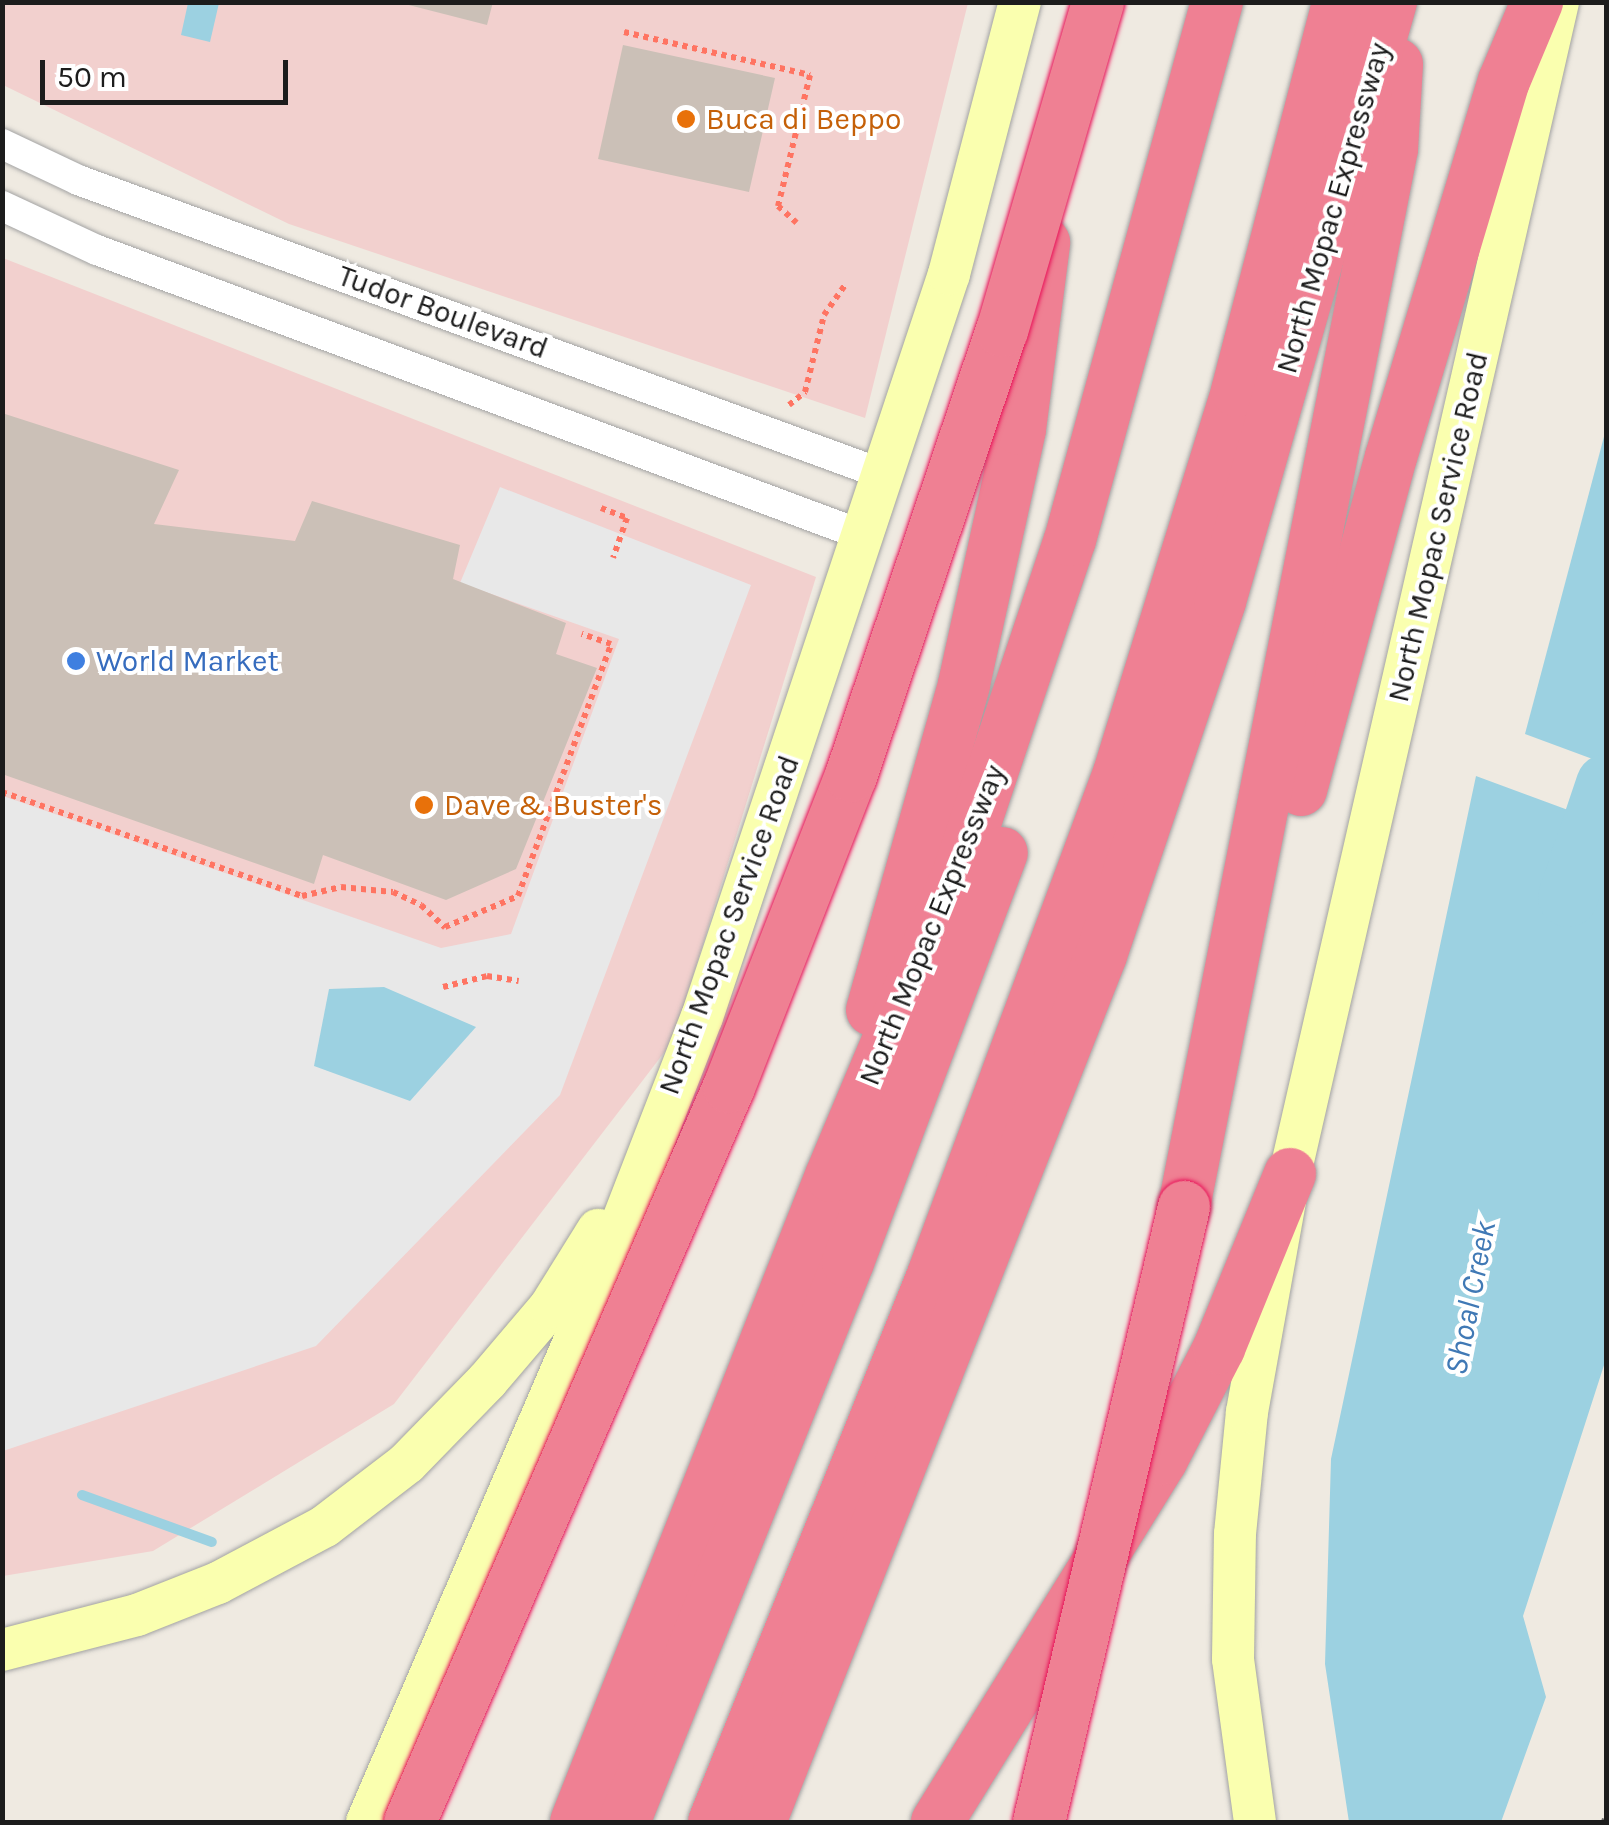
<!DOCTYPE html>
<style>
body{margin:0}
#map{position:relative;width:1609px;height:1825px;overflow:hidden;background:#efeae1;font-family:Karla,sans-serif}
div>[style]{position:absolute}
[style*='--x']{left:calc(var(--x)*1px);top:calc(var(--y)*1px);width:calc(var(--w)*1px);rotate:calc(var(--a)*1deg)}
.commercial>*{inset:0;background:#f2d0ce}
.parking>*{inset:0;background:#e8e8e8}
.water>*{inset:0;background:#9cd1e1}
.stream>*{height:10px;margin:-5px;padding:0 5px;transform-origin:5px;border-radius:5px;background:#9cd1e1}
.river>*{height:60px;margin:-30px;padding:0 30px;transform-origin:30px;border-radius:30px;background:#9cd1e1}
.building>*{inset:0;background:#cbc0b7}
.path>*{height:6px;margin-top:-3px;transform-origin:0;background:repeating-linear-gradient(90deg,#ff7462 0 5px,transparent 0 10px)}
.roads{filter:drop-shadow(0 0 2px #a3a3a3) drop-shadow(0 0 2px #a3a3a3)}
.minor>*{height:30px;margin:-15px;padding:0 15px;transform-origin:15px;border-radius:15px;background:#fff}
.secondary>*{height:42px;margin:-21px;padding:0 21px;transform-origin:21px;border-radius:21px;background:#faffaf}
.motorway>*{height:52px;margin:-26px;padding:0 26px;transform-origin:26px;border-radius:26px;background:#ef8093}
.rail>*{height:8px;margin-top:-4px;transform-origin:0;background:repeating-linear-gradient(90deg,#6a6a6a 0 20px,transparent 0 40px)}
.bridges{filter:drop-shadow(0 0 2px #e81359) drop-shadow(0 0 2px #e81359)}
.motorway-bridge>*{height:52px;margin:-26px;padding:0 26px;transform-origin:26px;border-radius:26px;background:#ef8093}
.dots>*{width:28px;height:28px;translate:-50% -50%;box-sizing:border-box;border:5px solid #fff;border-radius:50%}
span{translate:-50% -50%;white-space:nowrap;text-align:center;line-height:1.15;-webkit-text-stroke:8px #fff;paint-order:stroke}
.food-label{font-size:30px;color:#c56008}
.left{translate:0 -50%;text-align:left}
.street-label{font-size:30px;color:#1c1c1c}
.shop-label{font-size:30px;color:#366cbe}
.water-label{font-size:32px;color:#4079b5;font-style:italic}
.frame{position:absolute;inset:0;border:5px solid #1c1c1c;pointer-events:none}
.scale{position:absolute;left:40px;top:60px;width:248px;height:45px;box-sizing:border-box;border:5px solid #1c1c1c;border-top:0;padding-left:12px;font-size:30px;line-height:35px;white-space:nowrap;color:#1c1c1c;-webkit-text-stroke:8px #fff;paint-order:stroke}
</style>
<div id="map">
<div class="commercial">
<i style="clip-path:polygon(2px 3px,968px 3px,865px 418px,289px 224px,3px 85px)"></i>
<i style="clip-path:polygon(3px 258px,816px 577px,673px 1041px,394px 1404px,153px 1551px,3px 1576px)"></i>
</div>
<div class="parking">
<i style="clip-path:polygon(500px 487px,751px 585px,560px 1095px,316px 1346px,3px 1451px,3px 796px,441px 948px,511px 934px,619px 639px,460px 583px)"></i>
</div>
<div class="water">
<i style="clip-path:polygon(188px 3px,219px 3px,210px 42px,181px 35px)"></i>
<i style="clip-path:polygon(1606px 429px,1606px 764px,1525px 734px)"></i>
<i style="clip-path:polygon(1476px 776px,1606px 824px,1606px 1359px,1523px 1616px,1546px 1697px,1501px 1822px,1349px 1822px,1325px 1664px,1331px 1459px)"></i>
<i style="clip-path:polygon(384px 987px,476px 1027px,410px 1101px,314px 1066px,329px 989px)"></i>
</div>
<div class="stream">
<i style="--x:82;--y:1495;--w:138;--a:19.9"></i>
</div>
<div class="river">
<i style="--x:1568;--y:897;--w:119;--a:-71.4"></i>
</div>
<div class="building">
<i style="clip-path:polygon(397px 2px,493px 2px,487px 25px)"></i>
<i style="clip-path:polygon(623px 45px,775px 78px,749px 192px,598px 159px)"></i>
<i style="clip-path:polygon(2px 413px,179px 470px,154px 524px,295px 541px,312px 501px,460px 545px,453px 579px,566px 623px,556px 654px,597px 668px,516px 869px,446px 900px,323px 855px,314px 884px,2px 774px)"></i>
</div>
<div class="path">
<i style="--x:624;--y:32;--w:191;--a:13"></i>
<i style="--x:810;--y:75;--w:135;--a:103.7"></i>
<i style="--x:778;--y:206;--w:25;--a:42"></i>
<i style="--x:789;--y:405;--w:21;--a:-39"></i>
<i style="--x:805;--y:392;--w:79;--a:-76.1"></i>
<i style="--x:824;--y:315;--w:37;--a:-55"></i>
<i style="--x:601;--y:508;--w:28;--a:21"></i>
<i style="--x:627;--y:518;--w:42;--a:109.3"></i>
<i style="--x:2;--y:792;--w:318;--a:19.1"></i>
<i style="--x:302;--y:896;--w:40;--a:-13"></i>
<i style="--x:341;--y:887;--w:52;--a:5.5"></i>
<i style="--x:393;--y:892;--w:31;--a:25"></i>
<i style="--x:421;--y:905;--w:33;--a:43"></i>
<i style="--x:445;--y:927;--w:79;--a:-23"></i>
<i style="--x:518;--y:896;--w:269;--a:-69.7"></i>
<i style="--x:611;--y:644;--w:31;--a:-161"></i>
<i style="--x:443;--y:987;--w:45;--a:-14"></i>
<i style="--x:487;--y:976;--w:32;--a:9"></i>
</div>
<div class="roads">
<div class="minor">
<i style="--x:2;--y:144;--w:84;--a:25.3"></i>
<i style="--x:78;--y:180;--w:859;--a:20.08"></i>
<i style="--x:2;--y:206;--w:105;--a:24.9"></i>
<i style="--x:97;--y:250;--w:820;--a:20.43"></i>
</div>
<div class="secondary">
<i style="--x:2;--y:1650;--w:139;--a:-14.5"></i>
<i style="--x:137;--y:1615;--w:87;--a:-21.6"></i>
<i style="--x:218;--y:1583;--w:121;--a:-28"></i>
<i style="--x:325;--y:1526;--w:103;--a:-37.5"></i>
<i style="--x:407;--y:1463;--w:115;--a:-45.7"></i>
<i style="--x:487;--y:1381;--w:97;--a:-49.6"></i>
<i style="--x:550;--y:1307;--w:91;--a:-58.1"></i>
<i style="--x:367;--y:1822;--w:568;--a:-66.68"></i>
<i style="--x:592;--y:1300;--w:304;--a:-68.8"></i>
<i style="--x:702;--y:1017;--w:783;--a:-71.61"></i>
<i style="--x:949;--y:274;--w:281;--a:-75.4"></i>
<i style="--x:1255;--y:1822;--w:164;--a:-97.7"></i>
<i style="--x:1233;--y:1659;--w:125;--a:-89.1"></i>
<i style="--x:1235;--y:1534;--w:123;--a:-84.4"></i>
<i style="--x:1247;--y:1412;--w:242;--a:-79.8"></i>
<i style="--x:1290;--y:1174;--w:1202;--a:-77.12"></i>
</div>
<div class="motorway">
<i style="--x:1301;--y:790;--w:345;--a:-74.9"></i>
<i style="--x:1391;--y:457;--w:393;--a:-73.3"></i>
<i style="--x:1504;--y:81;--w:86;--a:-67.3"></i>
<i style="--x:872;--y:1010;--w:339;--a:-74.2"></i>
<i style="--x:964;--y:684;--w:261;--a:-77.6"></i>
<i style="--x:1020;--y:429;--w:188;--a:-82.6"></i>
<i style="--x:1184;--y:1207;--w:1078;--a:-78.88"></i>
<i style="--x:1392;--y:149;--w:85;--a:-86.6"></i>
<i style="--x:576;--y:1822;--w:695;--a:-68.46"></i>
<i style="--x:831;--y:1176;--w:328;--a:-67.2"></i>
<i style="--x:958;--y:874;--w:352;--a:-71.5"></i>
<i style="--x:1070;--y:540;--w:558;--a:-74.72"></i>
<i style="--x:624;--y:1822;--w:603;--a:-68.2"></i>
<i style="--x:848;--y:1262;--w:437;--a:-69.4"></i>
<i style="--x:714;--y:1822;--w:589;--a:-68.18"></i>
<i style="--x:933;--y:1275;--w:535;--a:-69.67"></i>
<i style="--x:1119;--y:773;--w:400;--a:-72.8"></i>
<i style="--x:1237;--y:391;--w:402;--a:-75.4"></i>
<i style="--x:760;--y:1822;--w:932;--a:-68.53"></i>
<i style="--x:1101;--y:955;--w:373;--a:-71.4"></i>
<i style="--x:1220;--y:601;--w:623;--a:-74.07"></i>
<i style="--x:937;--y:1822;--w:427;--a:-58.2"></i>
<i style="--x:1162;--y:1459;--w:125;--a:-62.8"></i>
<i style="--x:1219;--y:1348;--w:188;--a:-67.8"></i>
</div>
</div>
<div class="rail">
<i style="--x:1605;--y:1822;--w:3;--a:-72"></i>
</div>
<div class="bridges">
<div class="motorway-bridge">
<i style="--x:410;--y:1822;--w:801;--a:-66.54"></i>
<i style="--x:729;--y:1087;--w:334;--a:-68.6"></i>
<i style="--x:851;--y:776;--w:470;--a:-71.3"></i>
<i style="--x:1002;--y:331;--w:343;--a:-73.7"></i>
<i style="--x:1039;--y:1822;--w:632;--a:-76.73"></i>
</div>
</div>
<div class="dots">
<i style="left:686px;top:119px;background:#e8710a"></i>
<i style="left:76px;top:661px;background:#3f7fe0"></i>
<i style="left:424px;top:805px;background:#e8710a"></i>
</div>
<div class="food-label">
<span class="left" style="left:706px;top:119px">Buca di Beppo</span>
<span class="left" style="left:444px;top:805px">Dave &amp; Buster's</span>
</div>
<div class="street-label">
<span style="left:1333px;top:208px;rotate:-74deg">North Mopac Expressway</span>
<span style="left:443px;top:312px;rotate:20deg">Tudor Boulevard</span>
<span style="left:1438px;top:527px;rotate:-77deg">North Mopac Service Road</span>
<span style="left:729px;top:925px;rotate:-70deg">North Mopac Service Road</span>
<span style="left:932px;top:925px;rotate:-68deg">North Mopac Expressway</span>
</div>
<div class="shop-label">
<span class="left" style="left:96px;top:661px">World Market</span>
</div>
<div class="water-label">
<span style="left:1471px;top:1298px;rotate:-79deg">Shoal Creek</span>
</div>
<div class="frame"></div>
<div class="scale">50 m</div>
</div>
